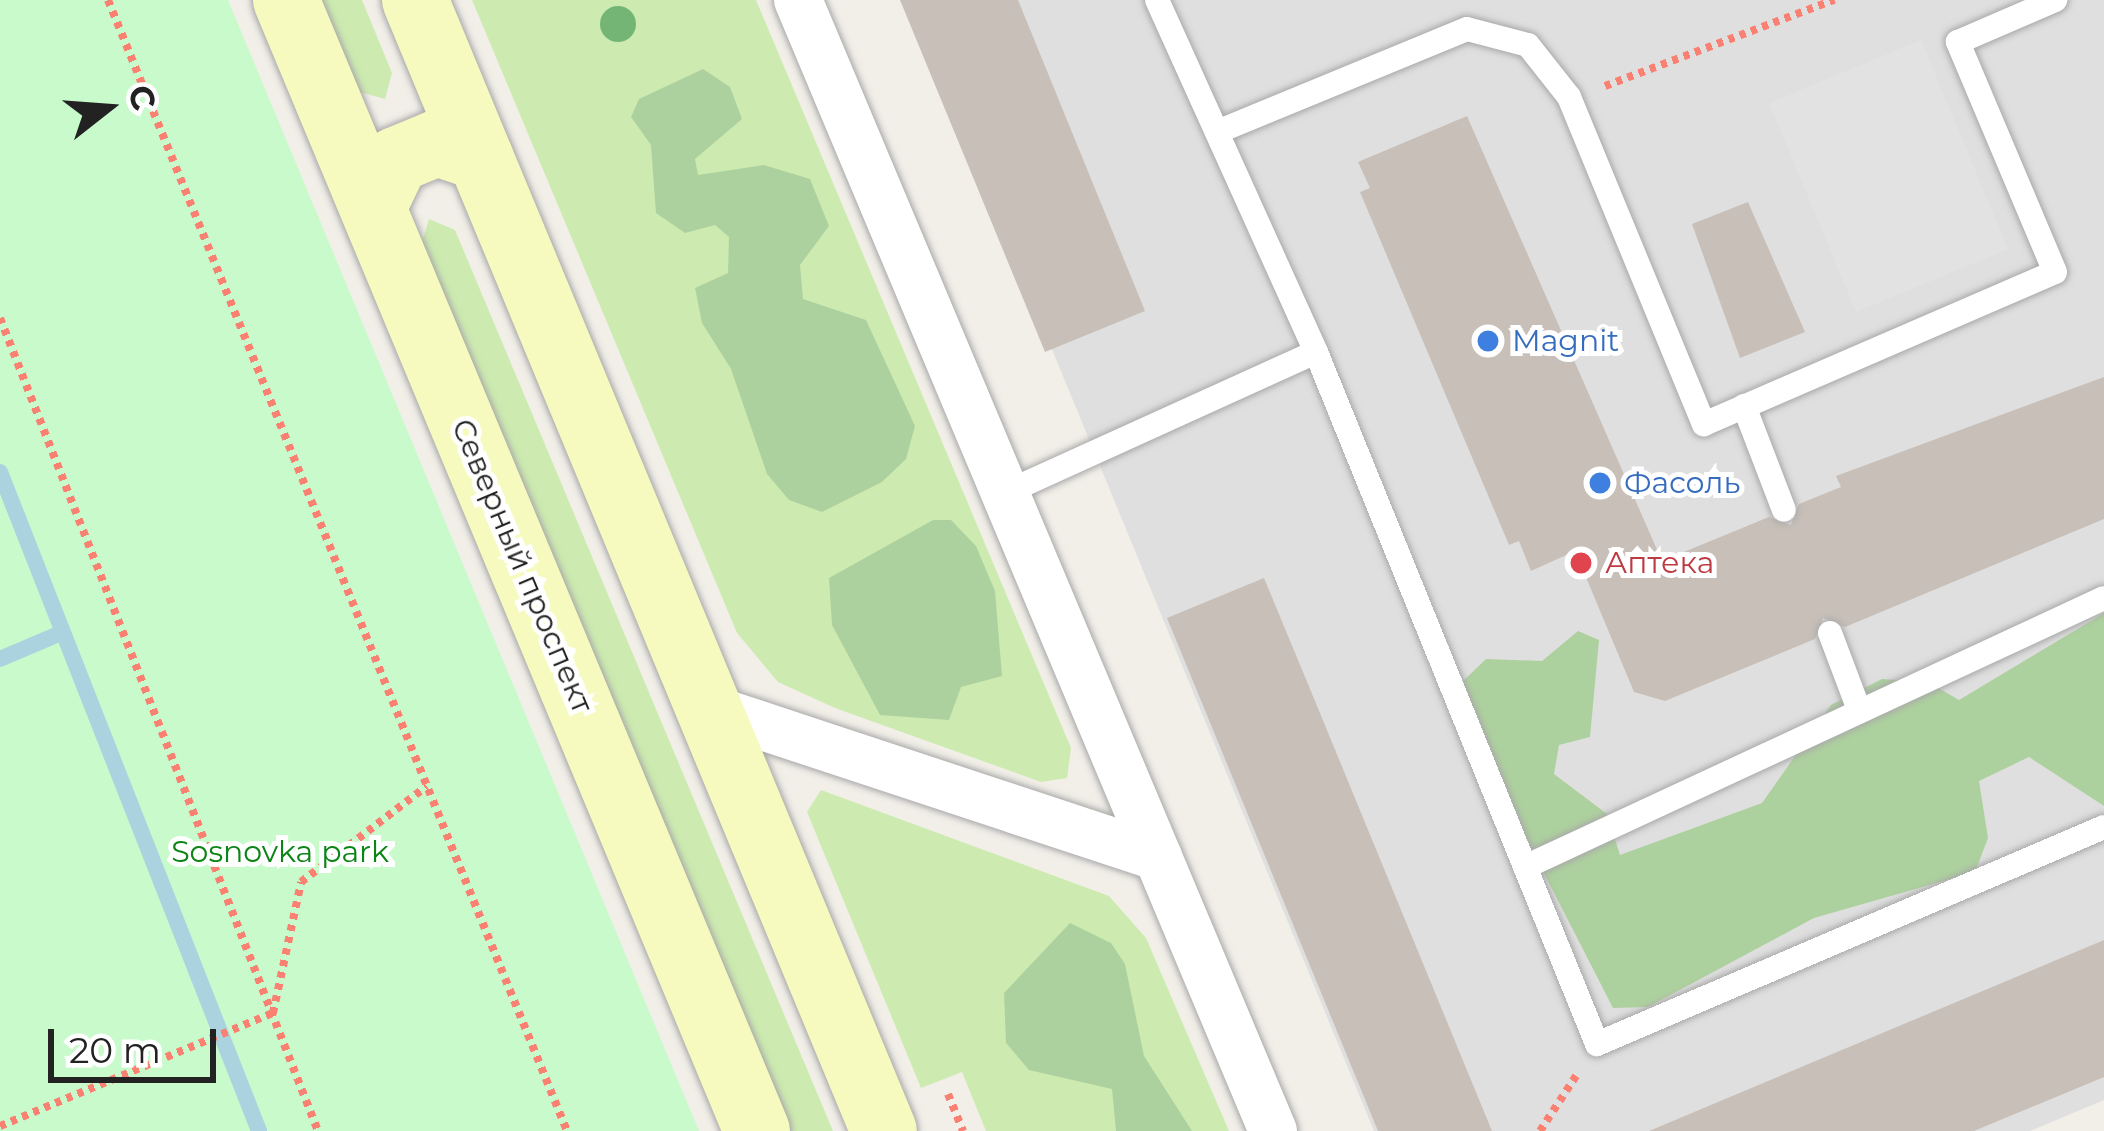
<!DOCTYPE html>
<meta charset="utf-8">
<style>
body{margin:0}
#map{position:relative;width:2104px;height:1131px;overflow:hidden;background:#f2efe9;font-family:Montserrat,sans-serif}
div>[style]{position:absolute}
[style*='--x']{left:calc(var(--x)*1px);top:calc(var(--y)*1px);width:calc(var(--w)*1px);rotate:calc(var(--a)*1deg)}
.residential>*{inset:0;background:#e0dfdf}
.grass>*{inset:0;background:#cdebb0}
.forest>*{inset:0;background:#add19e}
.park>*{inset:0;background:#c8facc}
.parking>*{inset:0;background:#e2e2e2}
.stream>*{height:16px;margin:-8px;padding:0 8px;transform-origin:8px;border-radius:8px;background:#aad3df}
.building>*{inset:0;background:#c7bfb8}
.path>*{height:8px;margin-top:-4px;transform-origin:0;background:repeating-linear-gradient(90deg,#fa8072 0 6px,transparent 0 12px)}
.roads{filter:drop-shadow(0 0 3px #a9a9a9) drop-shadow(0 0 3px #a9a9a9)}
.service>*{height:24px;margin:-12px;padding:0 12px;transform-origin:12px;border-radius:12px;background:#fff}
.minor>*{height:48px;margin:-24px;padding:0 24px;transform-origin:24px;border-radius:24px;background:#fff}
.secondary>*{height:66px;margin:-33px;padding:0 33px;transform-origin:33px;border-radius:33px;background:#f7fabf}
.trees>*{width:36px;height:36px;margin:-18px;border-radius:50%;background:#74b475}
.dots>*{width:33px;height:33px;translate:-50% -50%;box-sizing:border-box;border:6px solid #fff;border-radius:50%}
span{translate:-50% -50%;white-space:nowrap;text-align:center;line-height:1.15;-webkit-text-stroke:10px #fff;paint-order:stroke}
.shop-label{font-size:30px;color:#366cbe}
.left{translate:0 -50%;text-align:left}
.health-label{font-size:30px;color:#be3a42}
.street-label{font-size:30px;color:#222}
.park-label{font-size:30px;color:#0c8416}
.north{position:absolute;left:48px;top:48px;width:120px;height:120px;-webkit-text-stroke:9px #fff;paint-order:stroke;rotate:73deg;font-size:33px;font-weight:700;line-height:48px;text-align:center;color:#222}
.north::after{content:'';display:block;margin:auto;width:42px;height:54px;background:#222;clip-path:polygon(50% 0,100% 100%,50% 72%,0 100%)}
.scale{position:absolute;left:48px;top:1029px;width:168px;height:54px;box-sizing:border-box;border:6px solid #222;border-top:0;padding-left:15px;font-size:36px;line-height:42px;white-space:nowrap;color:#222;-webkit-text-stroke:9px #fff;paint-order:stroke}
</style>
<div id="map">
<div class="residential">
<i style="clip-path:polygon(908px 0,2104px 0,2104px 1100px,2030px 1131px,1374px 1131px)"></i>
</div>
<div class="grass">
<i style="clip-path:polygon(322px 0,362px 0,392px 73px,385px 99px,360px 92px)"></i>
<i style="clip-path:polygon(472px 0,756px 0,1071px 748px,1067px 778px,1041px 782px,835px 708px,778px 682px,737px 633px)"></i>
<i style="clip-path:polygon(429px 219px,455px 230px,833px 1131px,791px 1131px,422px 242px)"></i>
<i style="clip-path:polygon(821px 790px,1109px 896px,1146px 938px,1229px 1131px,986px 1131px,962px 1072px,921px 1088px,807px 812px)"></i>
</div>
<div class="forest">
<i style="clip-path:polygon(703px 69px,730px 87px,742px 119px,695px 159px,698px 175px,764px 165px,810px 179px,829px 226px,800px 265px,803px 299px,866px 320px,915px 426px,906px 459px,882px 482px,822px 512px,789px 500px,767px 474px,731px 369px,702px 323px,695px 288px,728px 273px,729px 237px,715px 225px,685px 233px,656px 213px,651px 145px,631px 117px,639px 99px)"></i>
<i style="clip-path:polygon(933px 520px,951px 520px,976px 546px,995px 591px,1002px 676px,961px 687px,949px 720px,880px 715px,832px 625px,829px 578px)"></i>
<i style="clip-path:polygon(2104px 613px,2104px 806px,2029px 757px,1979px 781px,1988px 838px,1975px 872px,1814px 918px,1648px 1007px,1613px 1008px,1467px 723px,1460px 684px,1486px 659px,1542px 661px,1578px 631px,1599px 640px,1590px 737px,1559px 745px,1554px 774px,1607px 814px,1620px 855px,1762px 803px,1831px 705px,1882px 679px,1928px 682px,1959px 700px)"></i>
<i style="clip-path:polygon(1070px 923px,1111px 943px,1125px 964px,1144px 1056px,1192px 1131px,1116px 1131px,1112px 1089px,1029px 1070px,1006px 1043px,1004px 993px)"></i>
</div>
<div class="park">
<i style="clip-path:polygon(0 0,228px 0,699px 1131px,0 1131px)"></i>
</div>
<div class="parking">
<i style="clip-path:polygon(1921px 40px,2008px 249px,1856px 312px,1769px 103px)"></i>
</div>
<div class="stream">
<i style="--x:0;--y:472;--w:708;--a:68.54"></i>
<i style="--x:0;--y:659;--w:66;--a:-23.1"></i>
</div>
<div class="building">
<i style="clip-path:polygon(900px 0,1018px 0,1145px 311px,1045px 352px)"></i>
<i style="clip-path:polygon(1467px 116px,1662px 561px,1769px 517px,1791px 525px,1799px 504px,1841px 487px,1836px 476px,2104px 377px,2104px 519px,1845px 627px,1823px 618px,1815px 639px,1665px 701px,1634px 692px,1575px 551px,1531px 571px,1519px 541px,1509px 545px,1360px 192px,1370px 188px,1358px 162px)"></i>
<i style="clip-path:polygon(1748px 202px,1805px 332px,1740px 358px,1692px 224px)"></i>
<i style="clip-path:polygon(1264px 578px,1308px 684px,1492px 1131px,1378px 1131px,1167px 618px)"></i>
<i style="clip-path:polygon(2104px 940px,2104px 1077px,1974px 1131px,1649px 1131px)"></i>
</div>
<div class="path">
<i style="--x:108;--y:0;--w:1221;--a:67.91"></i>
<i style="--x:1605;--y:86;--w:245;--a:-20.6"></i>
<i style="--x:0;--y:318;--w:873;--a:68.64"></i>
<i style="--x:948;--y:1094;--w:40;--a:68"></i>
<i style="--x:0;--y:1126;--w:295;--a:-22.5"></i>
<i style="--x:273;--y:1013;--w:134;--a:-77.9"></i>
<i style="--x:301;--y:882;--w:158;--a:-37.3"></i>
<i style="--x:1540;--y:1131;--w:66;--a:-56.8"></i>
</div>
<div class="roads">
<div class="service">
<i style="--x:1217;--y:132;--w:270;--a:-22.4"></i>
<i style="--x:1467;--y:29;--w:63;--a:14.7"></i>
<i style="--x:1528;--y:45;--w:66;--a:51.7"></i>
<i style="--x:1569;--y:97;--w:354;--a:67.6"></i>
<i style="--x:1704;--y:424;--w:382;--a:-23.4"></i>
<i style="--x:2055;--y:272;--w:250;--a:-112.9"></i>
<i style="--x:1958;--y:42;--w:106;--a:-23.4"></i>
<i style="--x:1316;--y:352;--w:747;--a:67.9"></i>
<i style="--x:1597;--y:1044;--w:551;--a:-23.17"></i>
<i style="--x:1744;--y:406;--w:111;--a:69"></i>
<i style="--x:1005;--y:493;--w:341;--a:-24.4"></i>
<i style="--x:1316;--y:352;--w:386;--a:-114.3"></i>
<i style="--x:1830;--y:633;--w:79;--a:69.3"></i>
<i style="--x:1525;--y:867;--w:638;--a:-24.92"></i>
</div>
<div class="minor">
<i style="--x:798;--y:0;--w:1227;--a:67.22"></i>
<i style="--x:708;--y:708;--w:474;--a:18.3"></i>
</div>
<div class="secondary">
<i style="--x:286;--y:0;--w:1225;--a:67.39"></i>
<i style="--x:415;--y:0;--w:1224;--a:67.48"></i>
<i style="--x:373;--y:208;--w:53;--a:-64.4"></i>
<i style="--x:396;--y:160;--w:44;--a:-22.5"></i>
<i style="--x:437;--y:143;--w:46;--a:18.8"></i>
</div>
</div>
<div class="trees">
<i style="left:618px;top:24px"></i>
</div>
<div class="dots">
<i style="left:1488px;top:341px;background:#3f7fe0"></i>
<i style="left:1600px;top:483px;background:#3f7fe0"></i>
<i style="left:1581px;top:563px;background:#e0444e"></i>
</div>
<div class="shop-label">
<span class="left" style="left:1512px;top:341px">Magnit</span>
<span class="left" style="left:1624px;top:483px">Фасоль</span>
</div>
<div class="health-label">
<span class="left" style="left:1605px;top:563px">Аптека</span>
</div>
<div class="street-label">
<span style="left:522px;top:566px;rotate:67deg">Северный проспект</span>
</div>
<div class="park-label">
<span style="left:280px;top:852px">Sosnovka park</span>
</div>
<div class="north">С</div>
<div class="scale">20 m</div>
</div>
